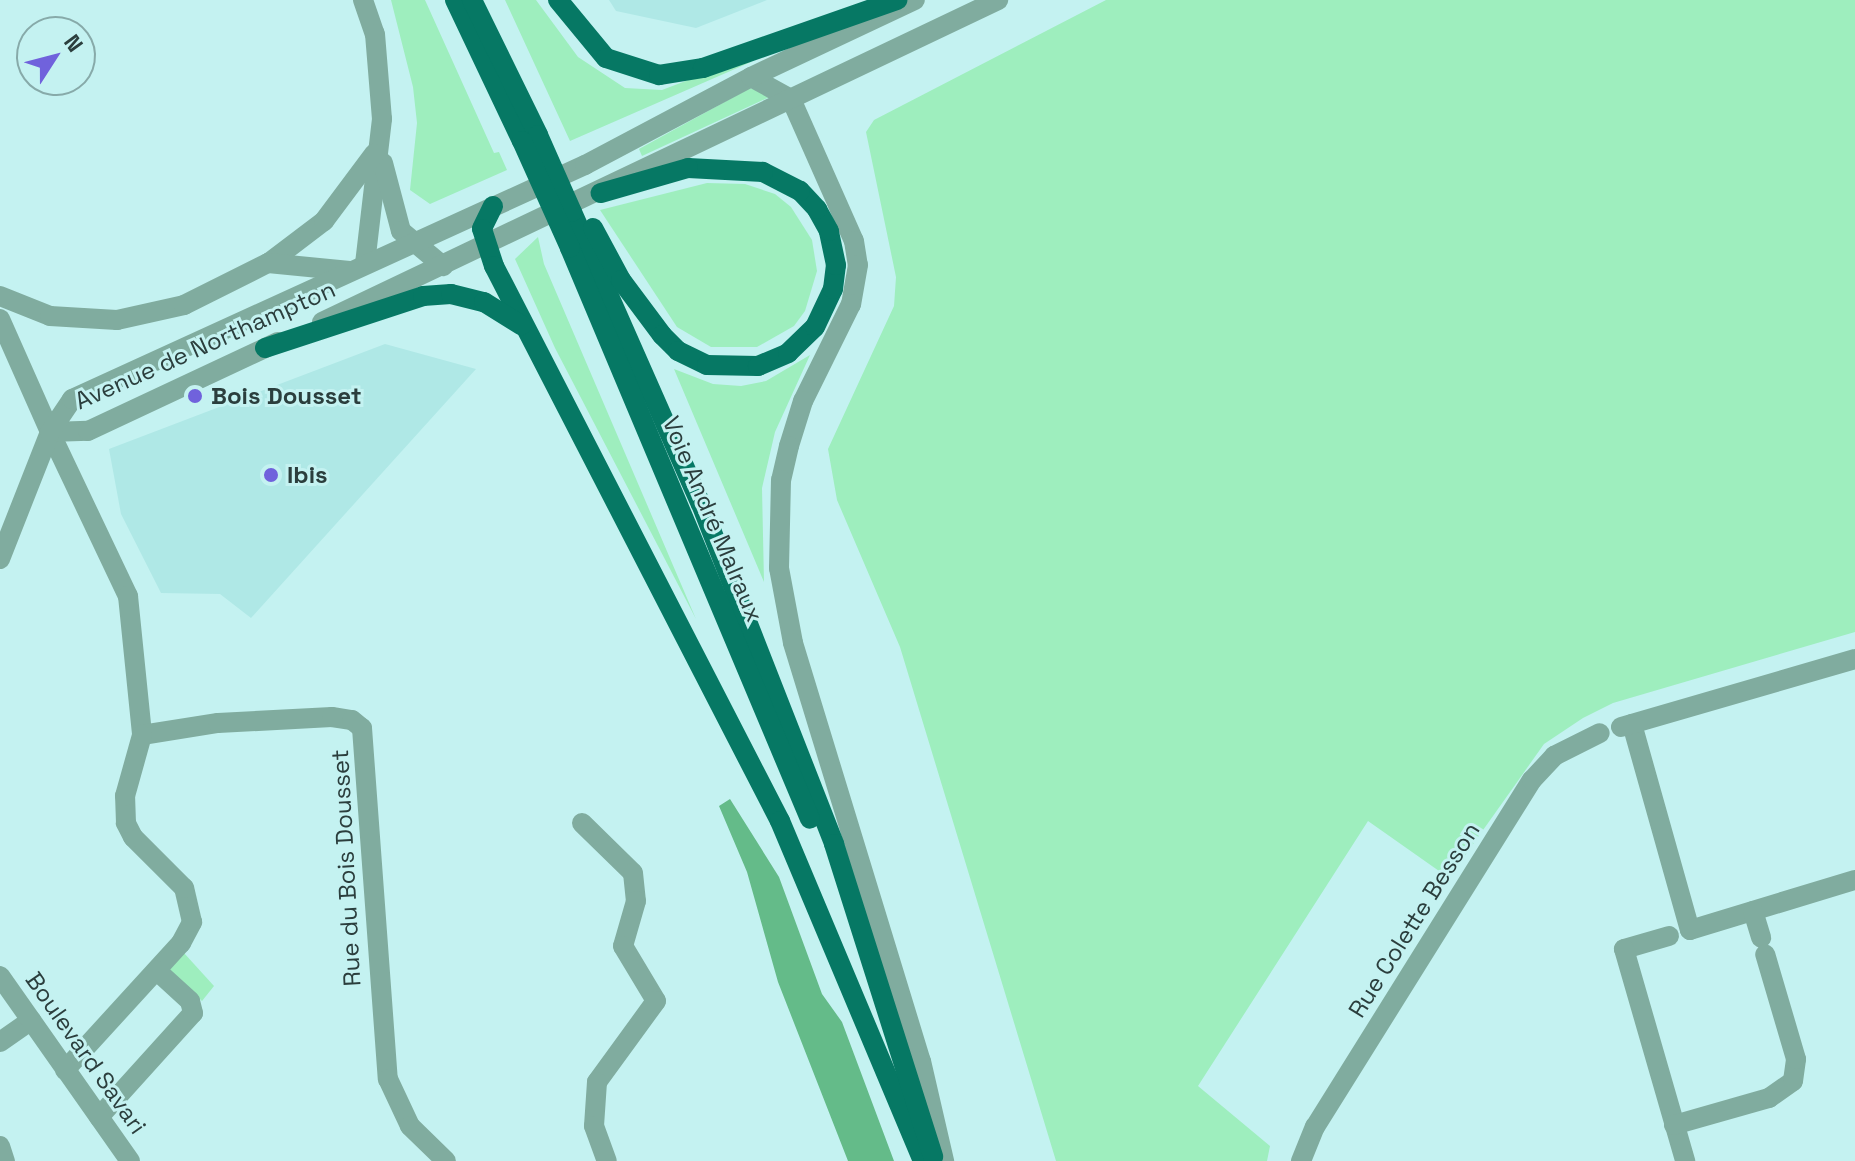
<!DOCTYPE html>
<meta charset="utf-8">
<style>
body{margin:0}
#map{position:relative;width:1855px;height:1161px;overflow:hidden;background:#c4f2f1;font-family:"Space Grotesk",sans-serif}
div>[style]{position:absolute}
[style*='--x']{left:calc(var(--x)*1px);top:calc(var(--y)*1px);width:calc(var(--w)*1px);rotate:calc(var(--a)*1deg)}
.built>*{inset:0;background:#afe8e6}
.green>*{inset:0;background:#9eeebe}
.forest>*{inset:0;background:#64bb89}
.minor>*{height:20px;margin:-10px;padding:0 10px;transform-origin:10px;border-radius:10px;background:#80ac9f}
.tertiary>*{height:20px;margin:-10px;padding:0 10px;transform-origin:10px;border-radius:10px;background:#80ac9f}
.primary>*{height:20px;margin:-10px;padding:0 10px;transform-origin:10px;border-radius:10px;background:#067864}
.primary-bridge>*{height:20px;margin:-10px;padding:0 10px;transform-origin:10px;border-radius:10px;background:#067864}
.dots>*{width:22px;height:22px;translate:-50% -50%;box-sizing:border-box;border:4px solid #c4f2f1;border-radius:50%}
span{translate:-50% -50%;white-space:nowrap;text-align:center;line-height:1.15;-webkit-text-stroke:6px #c4f2f1;paint-order:stroke}
.street-label{font-size:24px;color:#2b3e3d}
.poi-label{font-size:24px;color:#2b3e3d;font-weight:700}
.left{translate:0 -50%;text-align:left}
.north{position:absolute;left:16px;top:16px;width:80px;height:80px;box-sizing:border-box;background:#c4f2f1;border:2px solid #87aaa9;border-radius:50%;rotate:54deg;font-size:22px;font-weight:700;line-height:32px;text-align:center;color:#2b3e3d}
.north::after{content:'';display:block;margin:auto;width:28px;height:36px;background:#7062dc;clip-path:polygon(50% 0,100% 100%,50% 72%,0 100%)}
</style>
<div id="map">
<div class="built">
<i style="clip-path:polygon(609px 0,767px 0,696px 28px,616px 11px)"></i>
<i style="clip-path:polygon(385px 344px,476px 369px,251px 618px,220px 594px,161px 593px,121px 514px,109px 449px)"></i>
</div>
<div class="green">
<i style="clip-path:polygon(391px 0,425px 0,494px 153px,499px 152px,507px 170px,430px 204px,410px 190px,417px 123px,413px 87px)"></i>
<i style="clip-path:polygon(505px 0,536px 0,578px 57px,625px 88px,662px 90px,754px 55px,751px 62px,570px 141px)"></i>
<i style="clip-path:polygon(1106px 0,1855px 0,1855px 632px,1613px 703px,1583px 718px,1544px 744px,1449px 878px,1368px 821px,1198px 1086px,1270px 1146px,1267px 1161px,1056px 1161px,900px 647px,837px 500px,828px 449px,894px 306px,896px 277px,866px 132px,874px 120px)"></i>
<i style="clip-path:polygon(750px 88px,774px 95px,642px 156px,639px 149px)"></i>
<i style="clip-path:polygon(707px 183px,745px 184px,775px 194px,791px 207px,812px 240px,817px 271px,805px 311px,794px 326px,757px 347px,711px 347px,677px 327px,600px 210px)"></i>
<i style="clip-path:polygon(538px 237px,544px 264px,696px 619px,555px 348px,515px 259px)"></i>
<i style="clip-path:polygon(810px 355px,775px 432px,762px 488px,764px 582px,674px 369px,713px 384px,741px 386px,766px 381px)"></i>
<i style="clip-path:polygon(184px 953px,214px 986px,202px 1001px,169px 970px)"></i>
</div>
<div class="forest">
<i style="clip-path:polygon(730px 799px,779px 877px,822px 994px,842px 1022px,894px 1161px,848px 1161px,778px 982px,747px 872px,719px 806px)"></i>
</div>
<div class="minor">
<i style="--x:50;--y:432;--w:182;--a:64.6"></i>
<i style="--x:128;--y:596;--w:140;--a:84.2"></i>
<i style="--x:142;--y:735;--w:77;--a:-9"></i>
<i style="--x:218;--y:723;--w:114;--a:-3"></i>
<i style="--x:332;--y:717;--w:20;--a:9"></i>
<i style="--x:352;--y:720;--w:13;--a:39"></i>
<i style="--x:362;--y:728;--w:352;--a:85.8"></i>
<i style="--x:388;--y:1079;--w:52;--a:64.9"></i>
<i style="--x:410;--y:1126;--w:50;--a:44.2"></i>
<i style="--x:1632;--y:724;--w:214;--a:74.3"></i>
<i style="--x:1690;--y:930;--w:172;--a:-16.9"></i>
<i style="--x:1621;--y:727;--w:244;--a:-16.2"></i>
<i style="--x:582;--y:823;--w:71;--a:44.4"></i>
<i style="--x:633;--y:873;--w:28;--a:84"></i>
<i style="--x:636;--y:901;--w:47;--a:106.1"></i>
<i style="--x:623;--y:946;--w:64;--a:59"></i>
<i style="--x:656;--y:1001;--w:100;--a:126.1"></i>
<i style="--x:597;--y:1082;--w:44;--a:93.9"></i>
<i style="--x:594;--y:1126;--w:37;--a:70"></i>
<i style="--x:1753;--y:911;--w:28;--a:73"></i>
<i style="--x:1669;--y:936;--w:47;--a:163.9"></i>
<i style="--x:1624;--y:949;--w:221;--a:73.9"></i>
<i style="--x:0;--y:1042;--w:38;--a:-35"></i>
<i style="--x:65;--y:1070;--w:172;--a:-47.6"></i>
<i style="--x:181;--y:943;--w:24;--a:-62"></i>
<i style="--x:192;--y:922;--w:35;--a:-103"></i>
<i style="--x:184;--y:888;--w:72;--a:-135"></i>
<i style="--x:133;--y:837;--w:16;--a:-117"></i>
<i style="--x:126;--y:823;--w:27;--a:-92"></i>
<i style="--x:125;--y:796;--w:63;--a:-74.4"></i>
<i style="--x:99;--y:1117;--w:140;--a:-47.9"></i>
<i style="--x:193;--y:1013;--w:12;--a:-104"></i>
<i style="--x:190;--y:1001;--w:45;--a:-137.7"></i>
<i style="--x:1674;--y:1125;--w:99;--a:-15.9"></i>
<i style="--x:1769;--y:1098;--w:29;--a:-35"></i>
<i style="--x:1793;--y:1081;--w:22;--a:-82"></i>
<i style="--x:1796;--y:1059;--w:109;--a:-106.4"></i>
<i style="--x:0;--y:1146;--w:16;--a:72"></i>
<i style="--x:1301;--y:1161;--w:37;--a:-68"></i>
<i style="--x:1315;--y:1127;--w:409;--a:-58"></i>
<i style="--x:1532;--y:780;--w:33;--a:-47"></i>
<i style="--x:1554;--y:756;--w:51;--a:-26.6"></i>
</div>
<div class="tertiary">
<i style="--x:363;--y:0;--w:36;--a:71"></i>
<i style="--x:375;--y:34;--w:85;--a:85.3"></i>
<i style="--x:382;--y:119;--w:146;--a:96.7"></i>
<i style="--x:751;--y:77;--w:46;--a:28.8"></i>
<i style="--x:791;--y:99;--w:155;--a:66.1"></i>
<i style="--x:854;--y:241;--w:24;--a:81"></i>
<i style="--x:858;--y:265;--w:40;--a:100"></i>
<i style="--x:851;--y:304;--w:108;--a:116.3"></i>
<i style="--x:803;--y:401;--w:47;--a:107.3"></i>
<i style="--x:789;--y:446;--w:35;--a:103"></i>
<i style="--x:781;--y:480;--w:88;--a:91.3"></i>
<i style="--x:779;--y:568;--w:76;--a:79.4"></i>
<i style="--x:793;--y:643;--w:437;--a:73"></i>
<i style="--x:921;--y:1061;--w:103;--a:77"></i>
<i style="--x:383;--y:163;--w:70;--a:75.2"></i>
<i style="--x:401;--y:231;--w:55;--a:39.8"></i>
<i style="--x:270;--y:262;--w:68;--a:-37.2"></i>
<i style="--x:324;--y:221;--w:84;--a:-53.3"></i>
<i style="--x:0;--y:296;--w:54;--a:21.8"></i>
<i style="--x:50;--y:316;--w:67;--a:3.4"></i>
<i style="--x:117;--y:320;--w:69;--a:-12.6"></i>
<i style="--x:184;--y:305;--w:94;--a:-26.6"></i>
<i style="--x:268;--y:263;--w:82;--a:5.6"></i>
<i style="--x:0;--y:319;--w:124;--a:66.1"></i>
<i style="--x:322;--y:322;--w:749;--a:-25.47"></i>
<i style="--x:50;--y:432;--w:38;--a:-2"></i>
<i style="--x:88;--y:431;--w:210;--a:-25.1"></i>
<i style="--x:0;--y:559;--w:136;--a:-68.5"></i>
<i style="--x:50;--y:432;--w:40;--a:-56"></i>
<i style="--x:72;--y:399;--w:564;--a:-24.52"></i>
<i style="--x:585;--y:165;--w:188;--a:-27.9"></i>
<i style="--x:751;--y:77;--w:181;--a:-25.2"></i>
<i style="--x:0;--y:976;--w:226;--a:54.9"></i>
</div>
<div class="primary">
<i style="--x:455;--y:0;--w:156;--a:64.6"></i>
<i style="--x:472;--y:0;--w:150;--a:63.9"></i>
<i style="--x:558;--y:0;--w:75;--a:50.4"></i>
<i style="--x:606;--y:58;--w:56;--a:17.8"></i>
<i style="--x:659;--y:75;--w:45;--a:-9"></i>
<i style="--x:703;--y:68;--w:206;--a:-19.3"></i>
<i style="--x:493;--y:206;--w:25;--a:116"></i>
<i style="--x:482;--y:229;--w:39;--a:72"></i>
<i style="--x:494;--y:266;--w:624;--a:62.74"></i>
<i style="--x:780;--y:821;--w:369;--a:67.2"></i>
<i style="--x:572;--y:212;--w:319;--a:66.2"></i>
<i style="--x:701;--y:504;--w:365;--a:68.6"></i>
<i style="--x:834;--y:844;--w:328;--a:72.4"></i>
<i style="--x:593;--y:228;--w:59;--a:61.7"></i>
<i style="--x:621;--y:280;--w:69;--a:53.3"></i>
<i style="--x:662;--y:335;--w:23;--a:45"></i>
<i style="--x:678;--y:351;--w:32;--a:26"></i>
<i style="--x:707;--y:365;--w:51;--a:1.1"></i>
<i style="--x:758;--y:366;--w:33;--a:-23"></i>
<i style="--x:788;--y:353;--w:37;--a:-44"></i>
<i style="--x:815;--y:327;--w:42;--a:-64.7"></i>
<i style="--x:833;--y:289;--w:24;--a:-83"></i>
<i style="--x:836;--y:265;--w:35;--a:-102"></i>
<i style="--x:829;--y:231;--w:25;--a:-119"></i>
<i style="--x:817;--y:209;--w:25;--a:-133"></i>
<i style="--x:800;--y:191;--w:42;--a:-152.8"></i>
<i style="--x:763;--y:172;--w:75;--a:-176.9"></i>
<i style="--x:688;--y:168;--w:91;--a:164"></i>
<i style="--x:570;--y:248;--w:619;--a:67.2"></i>
<i style="--x:265;--y:348;--w:166;--a:-18.2"></i>
<i style="--x:423;--y:296;--w:28;--a:-4"></i>
<i style="--x:451;--y:294;--w:34;--a:14"></i>
<i style="--x:484;--y:302;--w:44;--a:31.9"></i>
</div>
<div class="primary-bridge">
<i style="--x:538;--y:135;--w:84;--a:66.2"></i>
<i style="--x:522;--y:141;--w:117;--a:65.8"></i>
</div>
<div class="dots">
<i style="left:195px;top:396px;background:#7062dc"></i>
<i style="left:271px;top:475px;background:#7062dc"></i>
</div>
<div class="street-label">
<span style="left:205px;top:345px;rotate:-24deg">Avenue de Northampton</span>
<span style="left:713px;top:519px;rotate:67deg">Voie André Malraux</span>
<span style="left:346px;top:868px;rotate:-93deg">Rue du Bois Dousset</span>
<span style="left:1414px;top:920px;rotate:-58deg">Rue Colette Besson</span>
<span style="left:86px;top:1053px;rotate:55deg">Boulevard Savari</span>
</div>
<div class="poi-label">
<span class="left" style="left:211px;top:396px">Bois Dousset</span>
<span class="left" style="left:287px;top:475px">Ibis</span>
</div>
<div class="north">N</div>
</div>
